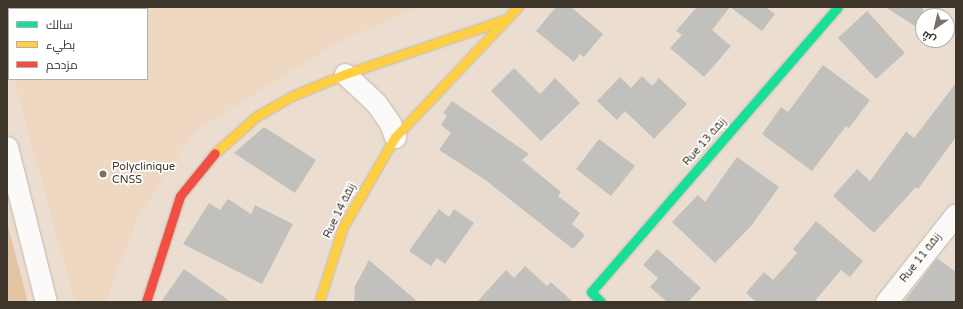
<!DOCTYPE html>
<meta charset="utf-8">
<style>
body{margin:0}
#map{position:relative;width:963px;height:309px;overflow:hidden;background:#ebded0;font-family:"Varela Round",Cairo,sans-serif}
div>[style]{position:absolute}
[style*='--x']{left:calc(var(--x)*1px);top:calc(var(--y)*1px);width:calc(var(--w)*1px);rotate:calc(var(--a)*1deg)}
.built>*{inset:0;background:#eed8c1}
.green>*{inset:0;background:#e3c5a6}
.building>*{inset:0;background:#c1c0bd}
.roads{filter:drop-shadow(0 0 1px #c2b8ad) drop-shadow(0 0 1px #c2b8ad)}
.street>*{height:21px;margin:-10.5px;padding:0 10.5px;transform-origin:10.5px;border-radius:10.5px;background:#fcfaf8}
.fast>*{height:9px;margin:-4.5px;padding:0 4.5px;transform-origin:4.5px;border-radius:4.5px;background:#16e098}
.slow>*{height:9px;margin:-4.5px;padding:0 4.5px;transform-origin:4.5px;border-radius:4.5px;background:#ffcf43}
.jam>*{height:9px;margin:-4.5px;padding:0 4.5px;transform-origin:4.5px;border-radius:4.5px;background:#f24e42}
.dots>*{width:11px;height:11px;translate:-50% -50%;box-sizing:border-box;border:2px solid #fff;border-radius:50%}
span{translate:-50% -50%;white-space:nowrap;text-align:center;line-height:1.15;-webkit-text-stroke:3.5px #fff;paint-order:stroke}
.street-label{font-size:11px;color:#3e352b}
.poi-label{font-size:11px;color:#3e352b}
.left{translate:0 -50%;text-align:left}
.frame{position:absolute;inset:0;border:8px solid #3e352b;pointer-events:none}
.legend{position:absolute;left:8px;top:8px;width:140px;height:72px;box-sizing:border-box;background:#fff;border:1px solid #b2aeaa;margin:0;padding:5px 7px;list-style:none;font-size:12px;color:#3e352b}
.legend li{display:flex;align-items:center;gap:8px;height:20px}
.legend b{width:20px;border:1px solid #b2aeaa}
.north{position:absolute;left:915px;top:8px;width:40px;height:40px;box-sizing:border-box;background:#fff;border:1px solid #b2aeaa;border-radius:50%;rotate:214deg;font-size:11px;font-weight:700;line-height:16px;text-align:center;color:#3e352b}
.north::after{content:'';display:block;margin:auto;width:14px;height:18px;background:#7b7065;clip-path:polygon(50% 0,100% 100%,50% 72%,0 100%)}
</style>
<div id="map">
<div class="built">
<i style="clip-path:polygon(26px 7px,418px 7px,333px 45px,194px 132px,138px 217px,106px 302px,75px 302px,16px 88px,17px 79px,147px 79px,147px 9px,26px 9px)"></i>
</div>
<div class="green">
<i style="clip-path:polygon(7px 222px,28px 302px,7px 302px)"></i>
</div>
<div class="building">
<i style="clip-path:polygon(556px 7px,571px 7px,603px 34px,584px 57px,580px 54px,574px 62px,536px 31px)"></i>
<i style="clip-path:polygon(697px 7px,730px 7px,712px 30px,731px 46px,704px 77px,670px 48px,682px 35px,676px 31px)"></i>
<i style="clip-path:polygon(730px 7px,765px 7px,775px 14px,762px 31px)"></i>
<i style="clip-path:polygon(885px 7px,923px 7px,923px 31px)"></i>
<i style="clip-path:polygon(867px 11px,905px 53px,876px 79px,838px 38px)"></i>
<i style="clip-path:polygon(823px 65px,870px 100px,849px 128px,846px 126px,812px 171px,762px 134px,781px 107px,788px 112px)"></i>
<i style="clip-path:polygon(514px 68px,540px 94px,555px 78px,580px 103px,541px 141px,491px 91px)"></i>
<i style="clip-path:polygon(642px 76px,652px 86px,659px 78px,687px 104px,654px 139px,625px 111px,617px 120px,597px 101px,620px 77px,631px 88px)"></i>
<i style="clip-path:polygon(956px 83px,956px 137px,918px 189px,916px 187px,874px 233px,833px 196px,857px 169px,870px 181px,906px 132px,914px 138px)"></i>
<i style="clip-path:polygon(452px 101px,529px 154px,522px 160px,561px 192px,558px 196px,580px 213px,572px 224px,585px 235px,573px 249px,484px 179px,439px 150px,451px 133px,441px 125px,447px 116px,443px 113px)"></i>
<i style="clip-path:polygon(264px 127px,316px 160px,295px 193px,234px 153px)"></i>
<i style="clip-path:polygon(599px 139px,635px 166px,611px 196px,576px 169px)"></i>
<i style="clip-path:polygon(737px 157px,779px 187px,752px 225px,715px 263px,672px 222px,698px 195px,705px 202px)"></i>
<i style="clip-path:polygon(228px 199px,251px 214px,255px 205px,293px 224px,262px 284px,183px 244px,209px 203px,220px 210px)"></i>
<i style="clip-path:polygon(439px 209px,449px 217px,454px 209px,474px 223px,445px 264px,437px 258px,431px 266px,409px 251px)"></i>
<i style="clip-path:polygon(816px 221px,863px 261px,850px 277px,841px 270px,814px 302px,756px 302px,746px 293px,764px 272px,773px 280px,797px 253px,793px 249px)"></i>
<i style="clip-path:polygon(657px 249px,701px 288px,688px 302px,667px 302px,650px 287px,658px 278px,643px 265px)"></i>
<i style="clip-path:polygon(937px 258px,956px 272px,956px 302px,904px 302px)"></i>
<i style="clip-path:polygon(369px 260px,418px 302px,354px 302px,355px 286px)"></i>
<i style="clip-path:polygon(525px 266px,547px 286px,551px 282px,573px 302px,477px 302px,506px 270px,514px 278px)"></i>
<i style="clip-path:polygon(184px 269px,231px 302px,161px 302px)"></i>
</div>
<div class="roads">
<div class="street">
<i style="--x:345;--y:74;--w:42;--a:43.1"></i>
<i style="--x:376;--y:103;--w:24;--a:55"></i>
<i style="--x:390;--y:123;--w:15;--a:70"></i>
<i style="--x:7;--y:147;--w:160;--a:75.9"></i>
<i style="--x:886;--y:302;--w:112;--a:-51.5"></i>
</div>
<div class="fast">
<i style="--x:601;--y:302;--w:14;--a:-135"></i>
<i style="--x:591;--y:292;--w:377;--a:-49.1"></i>
</div>
<div class="slow">
<i style="--x:215;--y:153;--w:56;--a:-41.4"></i>
<i style="--x:257;--y:116;--w:40;--a:-29.7"></i>
<i style="--x:292;--y:96;--w:57;--a:-22.5"></i>
<i style="--x:345;--y:74;--w:171;--a:-18.8"></i>
<i style="--x:319;--y:302;--w:79;--a:-72.3"></i>
<i style="--x:343;--y:227;--w:104;--a:-60"></i>
<i style="--x:395;--y:137;--w:179;--a:-46.6"></i>
</div>
<div class="jam">
<i style="--x:146;--y:302;--w:111;--a:-72.2"></i>
<i style="--x:180;--y:196;--w:55;--a:-50.9"></i>
</div>
</div>
<div class="dots">
<i style="left:103px;top:174px;background:#7b7065"></i>
</div>
<div class="street-label">
<span style="left:705px;top:142px;rotate:-49deg">Rue 13 زنقة</span>
<span style="left:340px;top:211px;rotate:-64deg">Rue 14 زنقة</span>
<span style="left:921px;top:258px;rotate:-52deg">Rue 11 زنقة</span>
</div>
<div class="poi-label">
<span class="left" style="left:112px;top:174px">Polyclinique<br>CNSS</span>
</div>
<div class="frame"></div>
<ul class="legend">
<li><b style="height:5px;background:#16e098"></b>سالك</li>
<li><b style="height:5px;background:#ffcf43"></b>بطيء</li>
<li><b style="height:5px;background:#f24e42"></b>مزدحم</li>
</ul>
<div class="north">ش</div>
</div>
